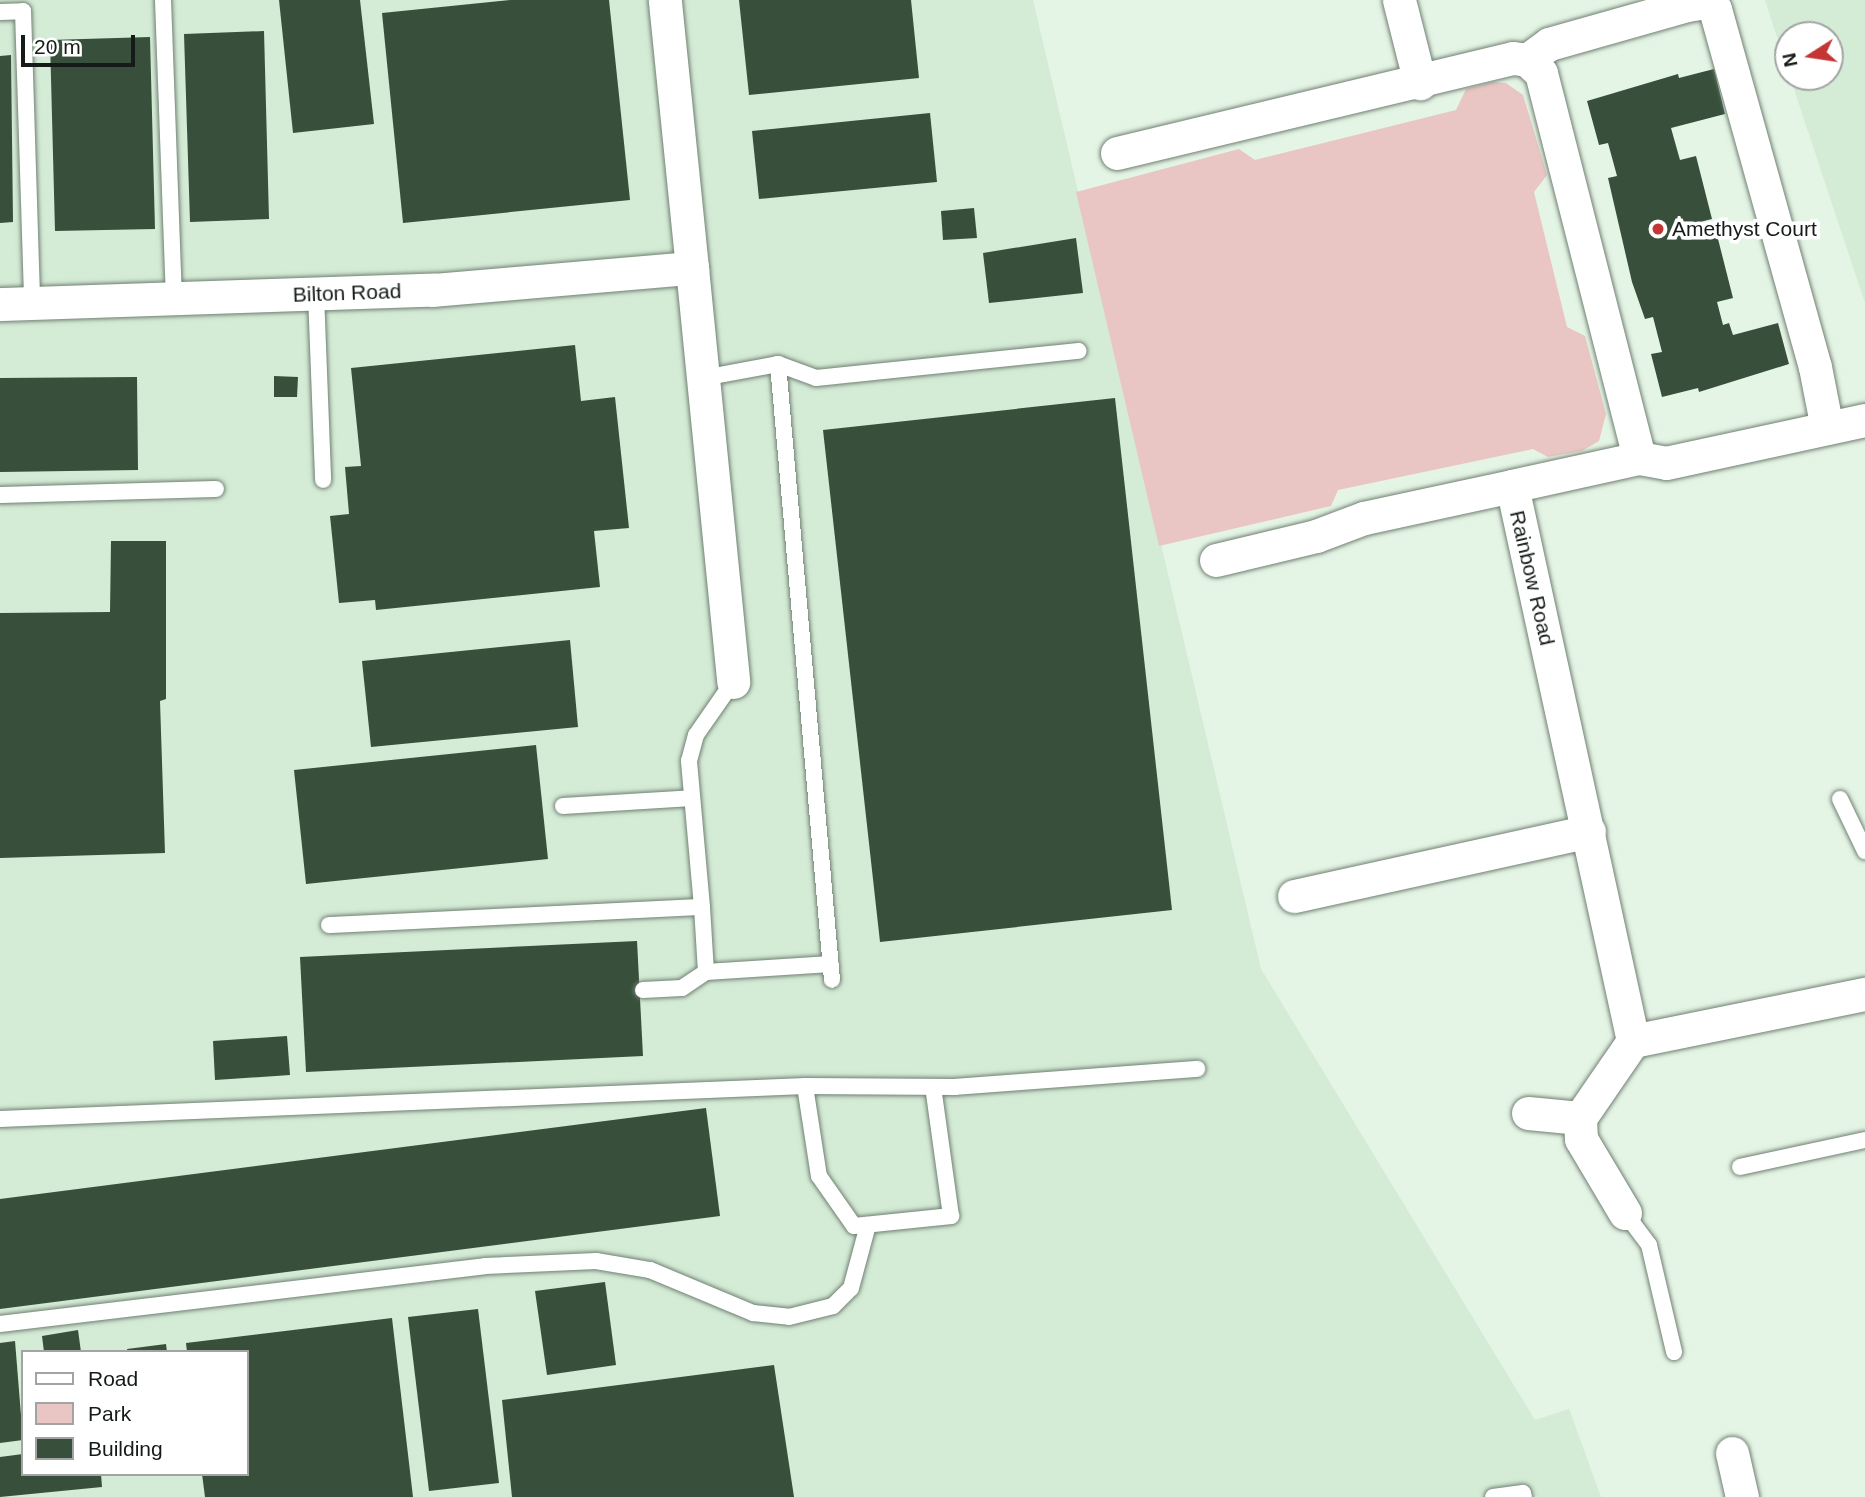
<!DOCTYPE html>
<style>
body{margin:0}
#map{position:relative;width:1865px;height:1497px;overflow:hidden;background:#e4f4e5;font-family:Helvetica,sans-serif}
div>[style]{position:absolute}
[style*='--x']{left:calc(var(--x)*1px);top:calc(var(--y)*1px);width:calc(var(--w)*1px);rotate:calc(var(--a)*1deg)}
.built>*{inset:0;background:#d4ebd6}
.green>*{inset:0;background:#e9c6c3}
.building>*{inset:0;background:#38503b}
.roads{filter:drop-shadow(0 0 2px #718073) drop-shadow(0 0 2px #718073)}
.service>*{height:16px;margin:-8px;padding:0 8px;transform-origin:8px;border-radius:8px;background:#fff}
.minor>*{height:33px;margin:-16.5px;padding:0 16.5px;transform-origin:16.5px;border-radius:16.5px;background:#fff}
.dots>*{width:19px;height:19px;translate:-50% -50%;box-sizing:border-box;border:4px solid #fff;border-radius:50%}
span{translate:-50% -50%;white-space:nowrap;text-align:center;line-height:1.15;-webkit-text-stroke:7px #fff;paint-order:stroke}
.poi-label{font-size:21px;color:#151b16}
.left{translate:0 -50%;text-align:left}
.street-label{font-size:21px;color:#151b16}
.legend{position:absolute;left:21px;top:1350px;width:228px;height:126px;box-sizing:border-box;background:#fff;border:2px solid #a1a4a2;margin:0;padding:9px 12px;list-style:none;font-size:21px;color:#151b16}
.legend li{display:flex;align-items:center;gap:14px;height:35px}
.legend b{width:35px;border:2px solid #a1a4a2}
.north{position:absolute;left:1774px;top:21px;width:70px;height:70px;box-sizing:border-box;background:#fff;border:2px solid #a1a4a2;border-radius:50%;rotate:258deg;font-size:19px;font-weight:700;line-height:28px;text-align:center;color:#151b16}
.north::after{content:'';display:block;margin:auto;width:24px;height:32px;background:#c43536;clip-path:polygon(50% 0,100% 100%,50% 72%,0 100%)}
.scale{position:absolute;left:21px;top:35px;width:114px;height:32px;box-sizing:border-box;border:4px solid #151b16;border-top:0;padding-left:9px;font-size:21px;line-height:24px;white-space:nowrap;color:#151b16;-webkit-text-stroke:5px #fff;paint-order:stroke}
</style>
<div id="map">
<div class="built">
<i style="clip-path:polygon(evenodd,0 0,1033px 0,1261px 969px,1535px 1420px,1569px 1409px,1601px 1497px,0 1497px,0 0,23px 1352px,247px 1352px,247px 1474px,23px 1474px,23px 1352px)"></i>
<i style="clip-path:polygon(1765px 0,1865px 0,1865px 303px,1790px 77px,1830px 77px,1830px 35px,1788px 35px,1788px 71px)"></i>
</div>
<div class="green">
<i style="clip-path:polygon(1493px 82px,1506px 83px,1523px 95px,1547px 175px,1534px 192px,1567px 327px,1585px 336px,1606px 414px,1599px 441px,1582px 451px,1548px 457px,1533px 449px,1338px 490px,1331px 506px,1159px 546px,1076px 192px,1239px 149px,1255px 160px,1456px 110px,1466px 89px)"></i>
</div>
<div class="building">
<i style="clip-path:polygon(279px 0,360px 0,374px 124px,293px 133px)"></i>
<i style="clip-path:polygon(510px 0,609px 0,630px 200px,403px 223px,382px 13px)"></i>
<i style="clip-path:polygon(739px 0,911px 0,919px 78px,749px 95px)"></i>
<i style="clip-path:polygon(264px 31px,269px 219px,190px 222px,184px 34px)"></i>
<i style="clip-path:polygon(150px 37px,155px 229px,55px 231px,50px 40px)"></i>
<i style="clip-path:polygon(11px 55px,13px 222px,0 223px,0 56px)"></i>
<i style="clip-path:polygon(1714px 69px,1725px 114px,1671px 128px,1680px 160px,1696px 156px,1712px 219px,1696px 223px,1701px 239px,1717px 235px,1733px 298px,1717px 302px,1723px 325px,1729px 323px,1733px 335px,1778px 323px,1789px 364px,1699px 392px,1698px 388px,1662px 397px,1651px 354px,1662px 352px,1653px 317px,1645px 319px,1632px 282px,1608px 178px,1617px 176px,1608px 143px,1599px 145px,1587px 101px,1678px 74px,1679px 78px)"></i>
<i style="clip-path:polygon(930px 113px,937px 182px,759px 199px,752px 131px)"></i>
<i style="clip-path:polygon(974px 208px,977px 238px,943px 240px,941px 211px)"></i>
<i style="clip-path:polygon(1076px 238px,1083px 293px,989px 303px,983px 253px)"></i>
<i style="clip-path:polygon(575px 345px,581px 401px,615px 397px,629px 528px,594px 531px,600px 587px,376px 610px,375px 600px,339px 603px,330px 516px,349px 514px,345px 467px,361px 466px,351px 368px)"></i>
<i style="clip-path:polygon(274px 376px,298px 377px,297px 397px,274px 397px)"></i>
<i style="clip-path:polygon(137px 377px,138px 470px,0 472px,0 378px)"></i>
<i style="clip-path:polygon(1115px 398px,1172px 910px,880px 942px,823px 430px)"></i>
<i style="clip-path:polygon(111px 541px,166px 541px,166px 699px,160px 701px,165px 853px,0 858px,0 613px,110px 612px)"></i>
<i style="clip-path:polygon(570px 640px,578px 727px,371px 747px,362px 661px)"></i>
<i style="clip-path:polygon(536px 745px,548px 859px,306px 884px,294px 770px)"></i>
<i style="clip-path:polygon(637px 941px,643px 1056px,306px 1072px,300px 957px)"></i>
<i style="clip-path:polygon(287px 1036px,290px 1075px,215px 1080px,213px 1041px)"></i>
<i style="clip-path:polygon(706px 1108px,720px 1216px,0 1309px,0 1199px)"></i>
<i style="clip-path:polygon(605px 1282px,616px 1365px,547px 1375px,535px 1291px)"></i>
<i style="clip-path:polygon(478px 1309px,499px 1483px,429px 1491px,408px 1317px)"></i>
<i style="clip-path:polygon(392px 1318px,413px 1497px,205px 1497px,202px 1474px,247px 1474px,247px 1352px,187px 1352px,186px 1343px)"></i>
<i style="clip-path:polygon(78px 1330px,81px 1352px,44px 1352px,42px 1336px)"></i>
<i style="clip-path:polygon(15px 1341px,23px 1440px,0 1443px,0 1343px)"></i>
<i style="clip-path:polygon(166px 1344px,167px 1352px,128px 1352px,127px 1349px)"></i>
<i style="clip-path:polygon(774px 1365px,794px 1497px,512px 1497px,502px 1400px)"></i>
<i style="clip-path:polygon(23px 1454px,23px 1474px,101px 1474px,102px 1487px,0 1497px,0 1457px)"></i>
</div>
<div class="roads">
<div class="service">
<i style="--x:163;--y:0;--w:298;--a:87.9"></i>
<i style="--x:0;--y:12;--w:23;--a:-2"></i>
<i style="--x:23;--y:11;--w:292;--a:88.2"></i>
<i style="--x:316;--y:294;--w:186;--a:87.8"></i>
<i style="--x:778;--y:364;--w:40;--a:20.2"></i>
<i style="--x:816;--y:378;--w:264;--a:-5.9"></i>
<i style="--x:703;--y:378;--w:76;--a:-10.6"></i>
<i style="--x:778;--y:364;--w:618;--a:84.99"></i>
<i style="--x:0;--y:495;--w:216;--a:-1.6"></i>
<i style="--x:1840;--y:799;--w:58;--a:64.3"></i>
<i style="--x:563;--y:806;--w:129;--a:-3.5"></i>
<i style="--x:702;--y:907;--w:65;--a:86.5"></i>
<i style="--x:706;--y:972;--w:125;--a:-3.7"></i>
<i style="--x:329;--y:925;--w:373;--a:-2.8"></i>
<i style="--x:702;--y:907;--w:147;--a:-95.1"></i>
<i style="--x:689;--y:761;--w:27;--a:-75"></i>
<i style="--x:696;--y:735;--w:65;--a:-55.1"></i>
<i style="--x:643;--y:990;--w:39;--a:-3"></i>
<i style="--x:682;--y:988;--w:29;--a:-34"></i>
<i style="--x:805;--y:1086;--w:91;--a:81.2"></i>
<i style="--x:819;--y:1176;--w:61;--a:55"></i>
<i style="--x:854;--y:1226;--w:98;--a:-5.9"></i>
<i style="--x:951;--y:1216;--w:130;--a:-97.9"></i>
<i style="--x:0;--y:1119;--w:806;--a:-2.35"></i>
<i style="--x:805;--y:1086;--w:150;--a:0.4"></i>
<i style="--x:955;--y:1087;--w:243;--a:-4.3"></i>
<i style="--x:1740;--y:1167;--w:128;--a:-12.2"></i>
<i style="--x:1625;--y:1213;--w:40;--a:53"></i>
<i style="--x:1649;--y:1245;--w:110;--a:76.8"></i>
<i style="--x:0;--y:1324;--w:488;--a:-6.8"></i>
<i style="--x:485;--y:1266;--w:111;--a:-2.6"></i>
<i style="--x:596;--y:1261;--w:55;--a:9.5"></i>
<i style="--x:650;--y:1270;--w:112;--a:22.7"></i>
<i style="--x:753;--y:1313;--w:36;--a:6"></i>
<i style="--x:789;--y:1317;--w:45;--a:-14"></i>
<i style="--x:833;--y:1306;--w:25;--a:-45"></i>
<i style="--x:851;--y:1288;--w:65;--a:-74.9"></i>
<i style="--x:1493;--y:1497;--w:30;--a:-8"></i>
<i style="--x:1523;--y:1493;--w:4;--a:76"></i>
</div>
<div class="minor">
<i style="--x:1399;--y:0;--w:86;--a:75.8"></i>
<i style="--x:1527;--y:60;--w:27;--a:-36"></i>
<i style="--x:1549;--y:44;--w:143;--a:-15.8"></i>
<i style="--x:1687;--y:5;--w:18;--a:-9"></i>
<i style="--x:1705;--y:2;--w:12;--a:35"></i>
<i style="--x:1715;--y:9;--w:372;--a:74.4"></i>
<i style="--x:1815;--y:367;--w:62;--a:78.9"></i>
<i style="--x:1117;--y:153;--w:407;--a:-13.5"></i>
<i style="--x:1513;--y:58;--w:14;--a:8"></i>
<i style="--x:1527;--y:60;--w:19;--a:43"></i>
<i style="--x:1541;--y:73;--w:397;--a:75.7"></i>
<i style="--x:1639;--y:458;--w:130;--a:167.6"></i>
<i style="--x:1512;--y:486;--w:568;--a:77.7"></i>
<i style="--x:1633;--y:1041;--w:237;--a:-11.5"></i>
<i style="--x:692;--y:268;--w:416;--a:84.3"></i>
<i style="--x:0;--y:304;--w:433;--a:-1.9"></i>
<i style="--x:433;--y:290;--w:260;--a:-4.9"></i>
<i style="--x:692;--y:268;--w:269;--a:-95.8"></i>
<i style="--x:1639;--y:458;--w:27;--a:10"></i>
<i style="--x:1666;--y:463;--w:204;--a:-12.2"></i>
<i style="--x:1216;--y:560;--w:103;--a:-13.5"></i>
<i style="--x:1316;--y:536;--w:51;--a:-20.6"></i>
<i style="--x:1364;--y:518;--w:151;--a:-12.2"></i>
<i style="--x:1294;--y:896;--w:302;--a:-12.4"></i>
<i style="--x:1528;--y:1113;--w:52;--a:5.5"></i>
<i style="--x:1625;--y:1213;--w:86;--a:-120.7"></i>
<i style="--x:1581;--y:1139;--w:21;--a:-93"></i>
<i style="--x:1580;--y:1118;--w:93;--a:-55.5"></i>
<i style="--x:1732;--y:1453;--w:45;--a:77.2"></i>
</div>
</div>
<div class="dots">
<i style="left:1658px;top:229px;background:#c43536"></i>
</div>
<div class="poi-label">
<span class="left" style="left:1672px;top:229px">Amethyst Court</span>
</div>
<div class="street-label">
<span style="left:347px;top:293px;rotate:-2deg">Bilton Road</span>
<span style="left:1532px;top:578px;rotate:77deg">Rainbow Road</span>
</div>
<ul class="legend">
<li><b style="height:9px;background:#fff"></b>Road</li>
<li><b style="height:19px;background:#e9c6c3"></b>Park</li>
<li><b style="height:19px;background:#38503b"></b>Building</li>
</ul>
<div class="north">N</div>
<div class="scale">20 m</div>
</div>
